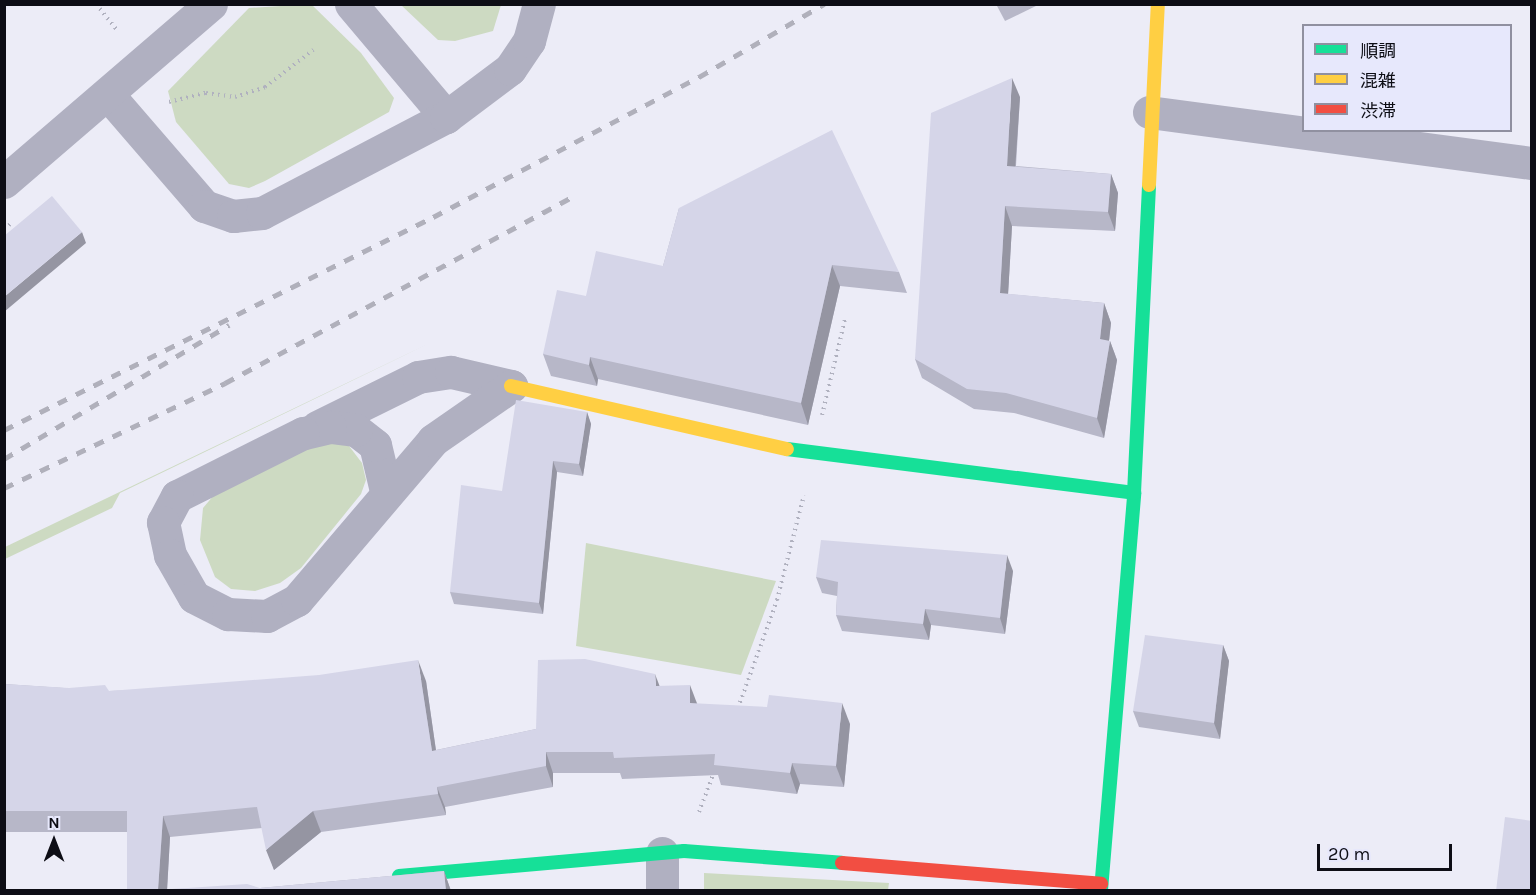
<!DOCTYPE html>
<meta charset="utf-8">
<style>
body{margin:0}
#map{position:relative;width:1536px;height:895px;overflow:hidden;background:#ececf7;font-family:Karla,"Noto Sans JP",sans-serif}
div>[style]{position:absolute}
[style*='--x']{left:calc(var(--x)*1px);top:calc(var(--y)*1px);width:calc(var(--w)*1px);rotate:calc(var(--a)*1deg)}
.green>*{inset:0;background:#cddac2}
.path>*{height:4px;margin-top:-2px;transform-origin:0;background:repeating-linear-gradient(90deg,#b0b1bf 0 1.5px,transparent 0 6px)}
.street>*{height:33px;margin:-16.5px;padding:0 16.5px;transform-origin:16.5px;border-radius:16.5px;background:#b0b0c1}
.fast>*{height:14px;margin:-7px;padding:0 7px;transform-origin:7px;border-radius:7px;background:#16e098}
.slow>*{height:14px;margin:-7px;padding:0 7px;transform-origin:7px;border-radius:7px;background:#ffcf43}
.jam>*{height:14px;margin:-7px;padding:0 7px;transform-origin:7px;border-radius:7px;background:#f24e42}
.rail>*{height:4.5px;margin-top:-2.25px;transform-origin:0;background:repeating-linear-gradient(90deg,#b0b0bb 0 10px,transparent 0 20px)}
.wall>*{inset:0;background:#b7b7c8}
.shaded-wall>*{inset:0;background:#9595a2}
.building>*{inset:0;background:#d5d5e8}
span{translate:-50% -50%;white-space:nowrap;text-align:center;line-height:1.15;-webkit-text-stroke:4.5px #e7e8fc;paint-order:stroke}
.frame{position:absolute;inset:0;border:6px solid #0d0d15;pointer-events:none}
.legend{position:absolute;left:1302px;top:24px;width:210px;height:108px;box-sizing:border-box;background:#e7e8fc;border:2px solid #9090a0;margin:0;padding:8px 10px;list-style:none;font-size:18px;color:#0d0d15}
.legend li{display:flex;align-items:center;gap:12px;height:30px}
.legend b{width:30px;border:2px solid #9090a0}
.north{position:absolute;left:24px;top:811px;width:60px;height:60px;-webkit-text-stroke:4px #e7e8fc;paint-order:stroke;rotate:0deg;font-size:16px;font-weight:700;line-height:24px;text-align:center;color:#0d0d15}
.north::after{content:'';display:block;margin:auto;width:21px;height:27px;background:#0d0d15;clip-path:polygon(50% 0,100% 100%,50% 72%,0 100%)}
.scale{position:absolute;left:1317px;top:844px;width:135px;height:27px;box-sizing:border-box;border:3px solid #0d0d15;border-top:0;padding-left:8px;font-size:18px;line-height:21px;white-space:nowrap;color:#0d0d15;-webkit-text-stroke:4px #e7e8fc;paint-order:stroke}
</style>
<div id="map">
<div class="green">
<i style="clip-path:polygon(311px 4px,361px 53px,394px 98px,389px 112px,265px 181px,249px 188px,229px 184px,176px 122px,168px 91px,249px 8px)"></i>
<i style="clip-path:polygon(401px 5px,501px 4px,501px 5px,493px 31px,455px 41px,438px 40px)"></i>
<i style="clip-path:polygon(432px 342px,120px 493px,112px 508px,5px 559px,5px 547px)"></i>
<i style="clip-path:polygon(346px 442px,362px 463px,366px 480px,361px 494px,301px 568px,280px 583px,255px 591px,231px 589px,215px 577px,200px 540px,203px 508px,214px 495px,312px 445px)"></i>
<i style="clip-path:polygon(586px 543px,776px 581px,741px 675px,576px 646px)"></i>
<i style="clip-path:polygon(704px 873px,889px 883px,888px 890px,704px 890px)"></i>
</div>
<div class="path">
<i style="--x:96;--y:4;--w:35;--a:51"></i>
<i style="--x:169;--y:102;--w:38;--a:-14"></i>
<i style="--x:206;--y:93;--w:29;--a:8"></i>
<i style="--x:235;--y:97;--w:32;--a:-18"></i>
<i style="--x:265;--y:87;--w:61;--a:-37.6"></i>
<i style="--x:4;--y:229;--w:11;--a:-38"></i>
<i style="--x:822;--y:415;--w:99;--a:-76.5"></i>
<i style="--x:738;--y:708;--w:115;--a:-70.1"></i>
<i style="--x:777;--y:600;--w:108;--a:-75.6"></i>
<i style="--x:699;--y:812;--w:43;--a:-69.4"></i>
</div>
<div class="street">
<i style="--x:351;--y:4;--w:148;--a:49.9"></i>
<i style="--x:110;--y:97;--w:144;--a:49.2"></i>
<i style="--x:204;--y:206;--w:31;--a:19"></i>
<i style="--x:233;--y:216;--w:29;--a:-6"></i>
<i style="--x:262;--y:213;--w:208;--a:-27.6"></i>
<i style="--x:446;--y:117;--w:80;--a:-36.9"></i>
<i style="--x:510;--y:69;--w:34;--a:-56"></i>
<i style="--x:529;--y:41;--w:38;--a:-75"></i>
<i style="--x:1149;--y:112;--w:386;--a:7.6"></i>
<i style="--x:4;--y:182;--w:273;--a:-40.7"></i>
<i style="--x:317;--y:427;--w:113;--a:-26.3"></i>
<i style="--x:418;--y:377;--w:33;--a:-9"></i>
<i style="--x:451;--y:372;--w:62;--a:13.1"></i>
<i style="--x:386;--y:491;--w:47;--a:-103.4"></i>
<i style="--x:375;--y:445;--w:24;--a:-142"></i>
<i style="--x:356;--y:430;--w:26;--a:-173"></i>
<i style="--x:330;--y:427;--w:28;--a:167"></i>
<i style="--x:303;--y:433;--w:141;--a:153.4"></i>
<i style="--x:177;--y:496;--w:30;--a:118"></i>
<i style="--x:163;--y:522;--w:34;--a:78"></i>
<i style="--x:170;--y:555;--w:48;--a:60.3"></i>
<i style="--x:194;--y:597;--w:38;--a:27"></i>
<i style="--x:228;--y:614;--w:39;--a:3"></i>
<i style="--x:267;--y:616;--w:34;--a:-28"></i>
<i style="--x:297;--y:600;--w:210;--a:-49.6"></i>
<i style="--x:433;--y:440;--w:95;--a:-34.7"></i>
<i style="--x:662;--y:853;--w:37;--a:90"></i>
</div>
<div class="fast">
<i style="--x:787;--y:449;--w:350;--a:7.2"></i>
<i style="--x:399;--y:876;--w:286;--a:-5"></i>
<i style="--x:684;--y:851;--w:158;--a:4.3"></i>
<i style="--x:1101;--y:890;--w:398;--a:-85.2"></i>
<i style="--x:1134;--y:493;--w:308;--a:-87.2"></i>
</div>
<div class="slow">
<i style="--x:1149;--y:185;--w:181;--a:-87.2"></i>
<i style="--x:511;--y:386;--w:283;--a:12.9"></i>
</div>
<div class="jam">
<i style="--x:842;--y:863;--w:260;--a:4.6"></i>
</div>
<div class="rail">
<i style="--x:4;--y:430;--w:479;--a:-26.4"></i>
<i style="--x:433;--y:217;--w:301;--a:-27.8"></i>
<i style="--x:699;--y:77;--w:145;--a:-30.3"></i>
<i style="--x:4;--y:459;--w:262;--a:-30.8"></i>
<i style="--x:4;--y:488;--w:245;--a:-25.4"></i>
<i style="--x:225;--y:383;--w:391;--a:-28.2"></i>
</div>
<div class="wall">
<i style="clip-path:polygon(996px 4px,1040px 4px,1005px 21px)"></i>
<i style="clip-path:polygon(1020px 97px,1016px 166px,1111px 174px,1118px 193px,1115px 231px,1012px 226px,1008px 294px,1104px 303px,1111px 323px,1109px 341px,1110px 341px,1117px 360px,1104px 438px,1014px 413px,974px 409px,922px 378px,915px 359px)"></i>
<i style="clip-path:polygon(679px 208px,899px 272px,907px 293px,840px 286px,808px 425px,598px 379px,597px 386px,551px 376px,543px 354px,586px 296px,663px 266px)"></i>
<i style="clip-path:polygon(587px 412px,591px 424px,583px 476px,557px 472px,543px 614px,454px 604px,450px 592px)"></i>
<i style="clip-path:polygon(1013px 571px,1005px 634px,931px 625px,929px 640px,842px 631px,836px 615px,837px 596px,822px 593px,816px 577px)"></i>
<i style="clip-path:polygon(1223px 645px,1229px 661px,1220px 739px,1139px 727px,1133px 711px)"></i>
<i style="clip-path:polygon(426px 681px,436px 750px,536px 729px,660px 686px,697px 704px,850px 724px,844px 787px,800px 784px,797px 794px,721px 785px,718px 775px,622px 779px,620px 773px,553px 773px,553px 787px,445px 807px,446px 815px,321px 832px,274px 870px,262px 828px,170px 837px,167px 889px,260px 888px,444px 871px,451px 891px,127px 891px,127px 832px,4px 832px,4px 684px,109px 691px)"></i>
</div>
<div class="shaded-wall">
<i style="clip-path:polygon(1012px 78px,1020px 97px,1014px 185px,1007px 166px)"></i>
<i style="clip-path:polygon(1111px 174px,1118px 193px,1115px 231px,1108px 212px)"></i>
<i style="clip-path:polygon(1005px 206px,1012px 226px,1007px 313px,1000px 293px)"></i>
<i style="clip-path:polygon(82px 232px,86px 243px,4px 312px,4px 297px)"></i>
<i style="clip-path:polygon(832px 265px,840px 286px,808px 425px,801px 403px)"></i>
<i style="clip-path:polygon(1104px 303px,1111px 323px,1107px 358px,1100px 339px)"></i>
<i style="clip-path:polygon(1110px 341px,1117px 360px,1104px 438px,1097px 418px)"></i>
<i style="clip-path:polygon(590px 357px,598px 379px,597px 386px,589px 365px)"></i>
<i style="clip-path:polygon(587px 412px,591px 424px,583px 476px,579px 464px)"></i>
<i style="clip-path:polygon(553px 461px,557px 472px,543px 614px,539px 603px)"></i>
<i style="clip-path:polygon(1007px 555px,1013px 571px,1005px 634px,1000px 618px)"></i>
<i style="clip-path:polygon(925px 609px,931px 625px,929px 640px,923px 624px)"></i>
<i style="clip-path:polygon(1223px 645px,1229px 661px,1220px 739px,1214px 723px)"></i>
<i style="clip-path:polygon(418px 660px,426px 681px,439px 772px,432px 751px)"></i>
<i style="clip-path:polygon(655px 674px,663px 695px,656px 686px)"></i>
<i style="clip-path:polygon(690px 685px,698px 706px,690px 703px)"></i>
<i style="clip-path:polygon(842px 703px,850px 724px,844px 787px,836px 766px)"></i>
<i style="clip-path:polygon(546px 752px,553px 773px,553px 787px,546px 766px)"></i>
<i style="clip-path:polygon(792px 763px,800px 784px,797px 794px,790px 773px)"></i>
<i style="clip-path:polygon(437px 787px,445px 807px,446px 815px,438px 794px)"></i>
<i style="clip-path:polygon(313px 811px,321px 832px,274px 870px,266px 850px)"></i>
<i style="clip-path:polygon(163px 816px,170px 837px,167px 891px,158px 890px)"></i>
<i style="clip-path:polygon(444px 871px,451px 891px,446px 891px)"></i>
</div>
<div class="building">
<i style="clip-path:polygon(1012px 78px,1007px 166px,1111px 174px,1108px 212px,1005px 206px,1000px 293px,1104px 303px,1100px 339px,1110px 341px,1097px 418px,1006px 393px,967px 389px,915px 359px,931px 113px)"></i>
<i style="clip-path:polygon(832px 130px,899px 272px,832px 265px,801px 403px,590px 357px,589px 365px,543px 354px,557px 290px,586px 296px,596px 251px,663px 266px,679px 208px)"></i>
<i style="clip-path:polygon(52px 196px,82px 232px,4px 297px,4px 236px)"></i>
<i style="clip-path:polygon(516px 400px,587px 412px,579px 464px,553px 461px,539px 603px,450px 592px,461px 485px,502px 491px)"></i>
<i style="clip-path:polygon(821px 540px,1007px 555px,1000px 618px,925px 609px,923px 624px,836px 615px,838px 582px,816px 577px)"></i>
<i style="clip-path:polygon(1145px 635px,1223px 645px,1214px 723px,1133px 711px)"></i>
<i style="clip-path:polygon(585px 659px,655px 674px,656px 686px,690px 685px,690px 703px,767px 707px,769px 695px,842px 703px,836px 766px,792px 763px,790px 773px,714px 765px,715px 754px,614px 758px,613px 752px,546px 752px,546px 766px,437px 787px,438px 794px,313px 811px,266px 850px,257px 807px,163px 816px,158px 890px,247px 884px,260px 888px,444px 871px,446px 891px,127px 891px,127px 811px,4px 811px,4px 684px,69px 688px,105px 685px,109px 691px,319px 675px,418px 660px,432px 751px,536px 729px,538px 660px)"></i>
<i style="clip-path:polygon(1505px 817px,1532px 821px,1532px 891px,1496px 891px)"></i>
</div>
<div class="frame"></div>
<ul class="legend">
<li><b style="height:8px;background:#16e098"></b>順調</li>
<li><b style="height:8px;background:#ffcf43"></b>混雑</li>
<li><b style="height:8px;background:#f24e42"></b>渋滞</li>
</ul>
<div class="north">N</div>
<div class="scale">20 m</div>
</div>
